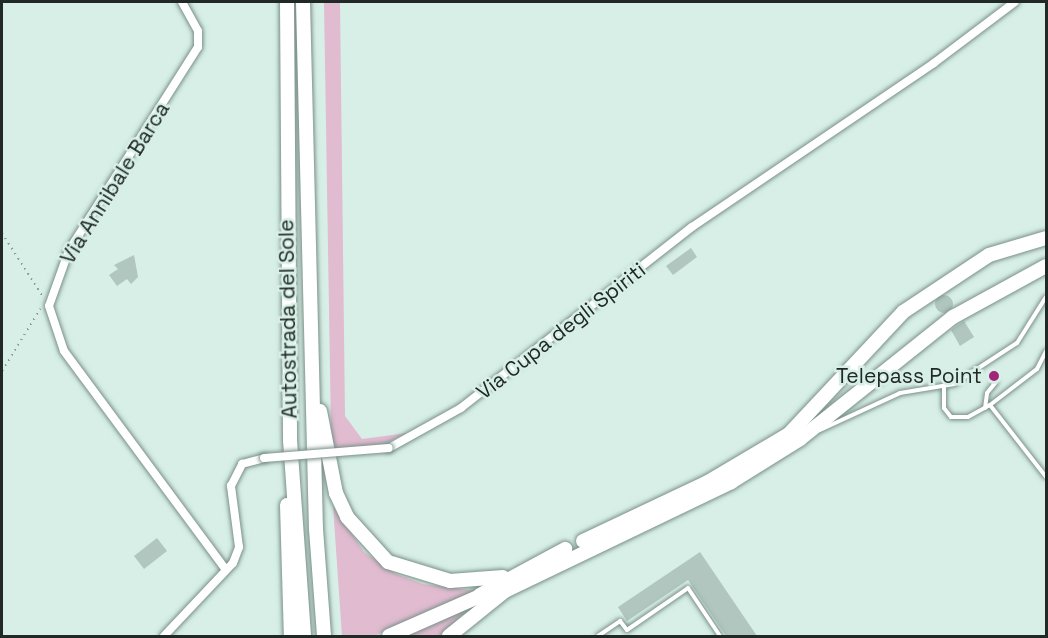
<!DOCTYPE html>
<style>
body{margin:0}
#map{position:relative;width:1048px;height:638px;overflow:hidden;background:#d7efe6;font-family:"Space Grotesk",sans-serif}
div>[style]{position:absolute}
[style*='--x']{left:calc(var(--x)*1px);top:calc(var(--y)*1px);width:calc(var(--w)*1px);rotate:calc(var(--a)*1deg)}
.green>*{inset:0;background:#e1bbd0}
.building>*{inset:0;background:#b0c6be}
.round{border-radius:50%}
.path>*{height:1.5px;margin-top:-0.75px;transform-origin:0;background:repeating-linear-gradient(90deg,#8c9e97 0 1.5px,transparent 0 6px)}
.roads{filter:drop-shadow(0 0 2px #7a9088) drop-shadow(0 0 2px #7a9088)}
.service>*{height:4px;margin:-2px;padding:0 2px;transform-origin:2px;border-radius:2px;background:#fff}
.minor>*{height:8px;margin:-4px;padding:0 4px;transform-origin:4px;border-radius:4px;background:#fff}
.motorway>*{height:14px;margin:-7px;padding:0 7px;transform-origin:7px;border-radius:7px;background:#fff}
.bridges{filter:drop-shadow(0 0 2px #7a9088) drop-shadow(0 0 2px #7a9088)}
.minor-bridge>*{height:8px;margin:-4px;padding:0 4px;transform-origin:4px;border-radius:4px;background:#fff}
.dots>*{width:16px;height:16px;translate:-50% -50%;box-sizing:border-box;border:3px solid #d7efe6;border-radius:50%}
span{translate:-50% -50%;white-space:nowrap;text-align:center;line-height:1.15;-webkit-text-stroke:5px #d7efe6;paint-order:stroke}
.street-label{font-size:21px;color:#202925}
.poi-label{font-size:21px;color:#202925}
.right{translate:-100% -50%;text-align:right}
.frame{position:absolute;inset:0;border:3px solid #202925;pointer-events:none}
</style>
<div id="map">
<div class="green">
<i style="clip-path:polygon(324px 2px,340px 2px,345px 416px,362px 439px,407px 433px,379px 446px,333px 449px,331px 432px)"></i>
<i style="clip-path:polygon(333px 506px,364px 552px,396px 574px,423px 584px,477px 591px,374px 636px,342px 636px)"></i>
<i style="clip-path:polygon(467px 610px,440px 636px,407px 636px,465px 610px)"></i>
</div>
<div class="building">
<i style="clip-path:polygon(691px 248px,697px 257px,673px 275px,666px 266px)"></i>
<i style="clip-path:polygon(134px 255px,138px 277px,131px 284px,127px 279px,117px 286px,109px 275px,118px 269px,114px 265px)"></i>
<i class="round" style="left:935px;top:295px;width:18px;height:18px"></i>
<i style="clip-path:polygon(964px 321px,974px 337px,960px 346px,951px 330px)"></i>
<i style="clip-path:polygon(157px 538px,167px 551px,144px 569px,134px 556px)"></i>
<i style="clip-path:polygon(700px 552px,757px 636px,726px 636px,688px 580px,627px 621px,618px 607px)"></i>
</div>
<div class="path">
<i style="--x:2;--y:233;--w:74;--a:57.2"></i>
<i style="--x:2;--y:371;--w:73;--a:-58.5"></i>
</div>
<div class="roads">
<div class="service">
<i style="--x:944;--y:388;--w:20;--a:90"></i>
<i style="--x:944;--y:408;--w:11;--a:52"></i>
<i style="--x:951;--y:417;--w:17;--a:0"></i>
<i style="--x:968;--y:417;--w:25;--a:-29"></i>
<i style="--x:990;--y:405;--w:91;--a:52.1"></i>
<i style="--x:990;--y:405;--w:59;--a:-37.5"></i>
<i style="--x:1037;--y:369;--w:20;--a:-63"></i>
<i style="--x:985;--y:408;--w:15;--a:-82"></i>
<i style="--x:987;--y:393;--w:14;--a:-51"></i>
<i style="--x:820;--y:430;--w:88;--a:-24.8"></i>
<i style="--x:900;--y:393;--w:55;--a:-9.5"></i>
<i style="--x:954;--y:384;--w:75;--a:-33.1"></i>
<i style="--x:1017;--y:343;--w:54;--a:-57.8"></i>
<i style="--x:598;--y:636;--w:27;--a:-34"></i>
<i style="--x:620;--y:621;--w:11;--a:52"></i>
<i style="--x:627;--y:630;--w:74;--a:-34.5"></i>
<i style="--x:688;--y:588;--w:58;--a:56.3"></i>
</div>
<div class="minor">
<i style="--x:182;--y:2;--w:33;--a:61"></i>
<i style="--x:198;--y:31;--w:16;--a:90"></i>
<i style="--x:198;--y:47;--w:241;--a:122.4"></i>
<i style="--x:69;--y:250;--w:59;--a:109.7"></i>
<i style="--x:49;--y:306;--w:47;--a:71.6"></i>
<i style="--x:64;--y:351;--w:272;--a:53.5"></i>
<i style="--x:389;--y:448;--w:82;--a:-29.1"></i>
<i style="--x:461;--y:408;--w:293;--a:-38.1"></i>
<i style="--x:692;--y:227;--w:292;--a:-34.1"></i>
<i style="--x:934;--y:63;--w:101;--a:-37"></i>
<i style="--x:164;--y:636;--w:100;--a:-46.6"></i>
<i style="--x:233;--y:563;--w:17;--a:-69"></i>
<i style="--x:239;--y:547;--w:62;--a:-97.5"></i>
<i style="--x:231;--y:486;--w:25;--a:-63"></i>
<i style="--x:242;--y:464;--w:23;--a:-15"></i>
</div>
<div class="motorway">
<i style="--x:287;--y:2;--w:438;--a:89.6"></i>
<i style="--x:290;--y:440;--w:196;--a:85.9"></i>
<i style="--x:303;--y:2;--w:527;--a:88.59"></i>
<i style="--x:316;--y:529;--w:107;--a:85.7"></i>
<i style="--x:320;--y:411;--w:84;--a:79"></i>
<i style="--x:336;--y:493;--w:26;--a:65"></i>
<i style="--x:347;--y:517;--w:61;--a:47.7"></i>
<i style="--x:388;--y:562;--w:65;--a:17"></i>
<i style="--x:450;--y:581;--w:53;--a:-4.3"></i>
<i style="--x:287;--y:505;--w:131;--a:88.3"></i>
<i style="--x:583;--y:541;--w:138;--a:-25.3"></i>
<i style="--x:708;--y:482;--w:94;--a:-30.7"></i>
<i style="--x:789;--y:434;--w:167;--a:-46.9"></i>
<i style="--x:903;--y:312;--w:103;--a:-33.5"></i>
<i style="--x:989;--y:255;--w:59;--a:-16.6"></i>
<i style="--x:480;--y:595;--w:97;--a:-28.4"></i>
<i style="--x:389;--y:636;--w:109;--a:-23.7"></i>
<i style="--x:449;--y:636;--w:72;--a:-38.8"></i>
<i style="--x:505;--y:591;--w:251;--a:-25.7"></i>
<i style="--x:731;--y:482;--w:81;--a:-31.9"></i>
<i style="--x:800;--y:439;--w:196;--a:-38.6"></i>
<i style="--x:953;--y:317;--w:106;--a:-28.7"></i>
</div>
</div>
<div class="bridges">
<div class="minor-bridge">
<i style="--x:264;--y:458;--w:125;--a:-4.6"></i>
</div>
</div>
<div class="dots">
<i style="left:994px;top:376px;background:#a02478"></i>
</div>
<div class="street-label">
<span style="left:115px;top:183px;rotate:-58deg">Via Annibale Barca</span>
<span style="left:288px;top:319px;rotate:-91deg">Autostrada del Sole</span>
<span style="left:561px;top:331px;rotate:-38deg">Via Cupa degli Spiriti</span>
</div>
<div class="poi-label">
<span class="right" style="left:982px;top:376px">Telepass Point</span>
</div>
<div class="frame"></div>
</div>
